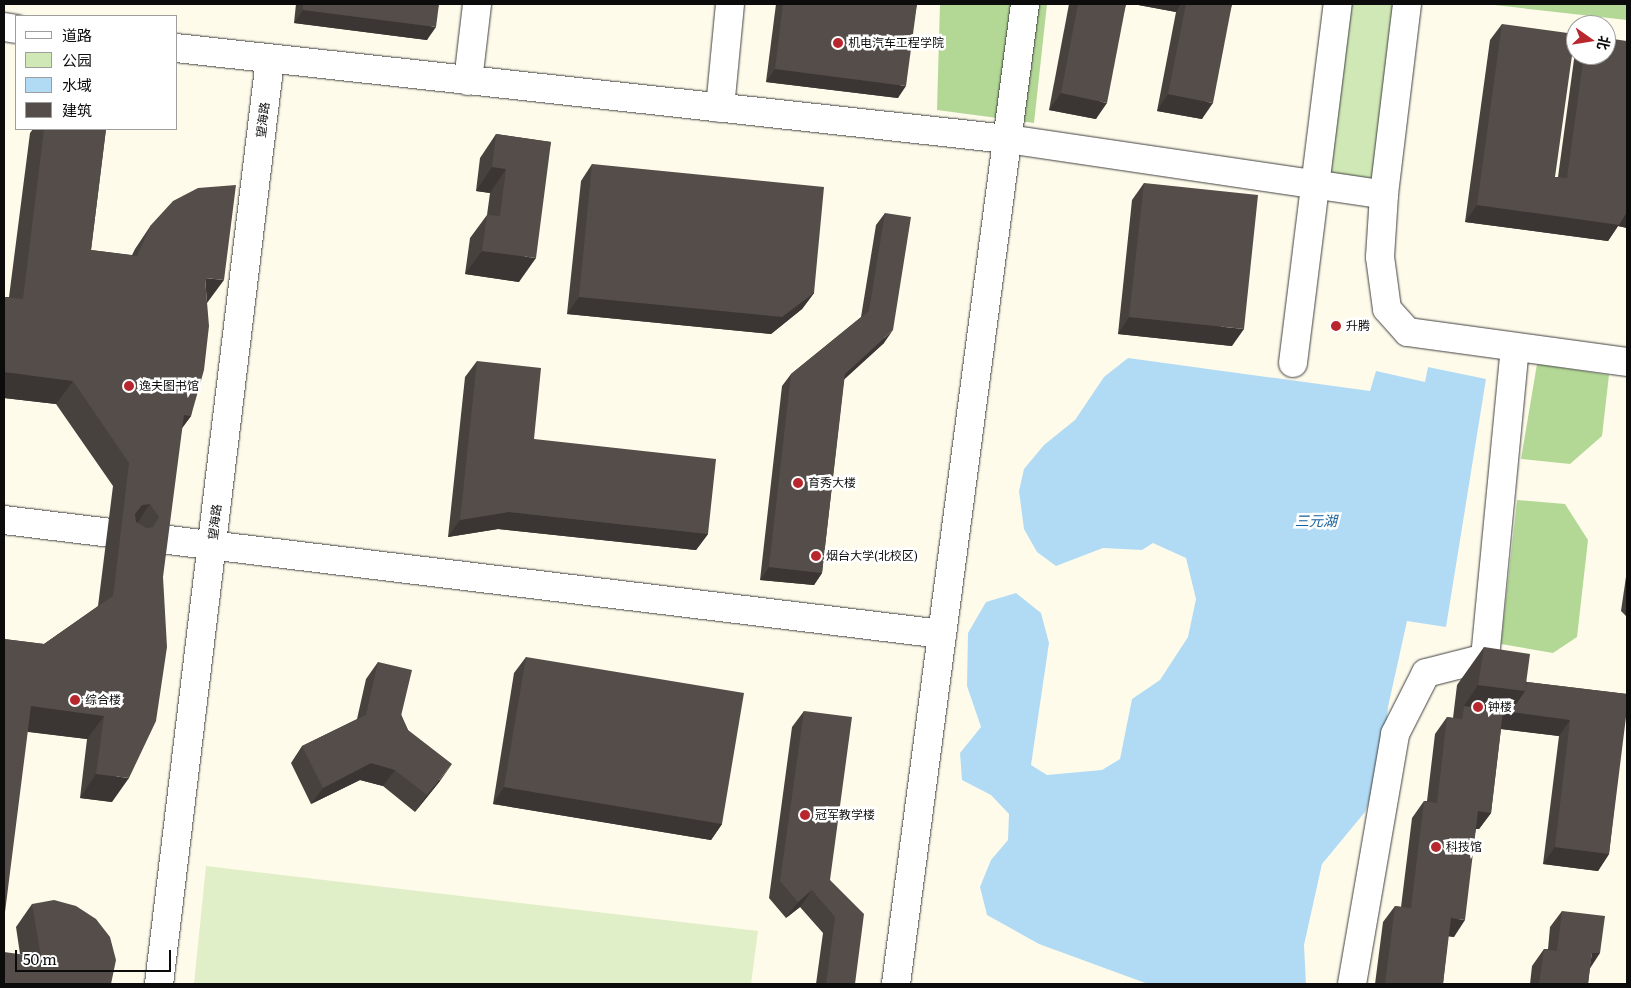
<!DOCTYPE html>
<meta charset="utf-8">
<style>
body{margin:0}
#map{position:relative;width:1631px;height:988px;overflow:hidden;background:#fffbeb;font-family:Literata,"Noto Sans SC",serif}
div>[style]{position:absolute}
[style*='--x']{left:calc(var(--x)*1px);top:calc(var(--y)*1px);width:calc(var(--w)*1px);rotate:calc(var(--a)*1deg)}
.green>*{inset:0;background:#d0e8b6}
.forest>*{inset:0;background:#b3d896}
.pitch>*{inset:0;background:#e1efc8}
.water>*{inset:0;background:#b1dbf5}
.roads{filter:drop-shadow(0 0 1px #3f3f3f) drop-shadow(0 0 1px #3f3f3f)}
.minor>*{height:28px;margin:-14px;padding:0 14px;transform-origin:14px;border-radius:14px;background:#fff}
.wall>*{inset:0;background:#48423f}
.shaded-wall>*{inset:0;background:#3b3633}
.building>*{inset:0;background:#544d49}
.dots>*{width:14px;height:14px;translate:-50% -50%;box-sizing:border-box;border:2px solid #fff;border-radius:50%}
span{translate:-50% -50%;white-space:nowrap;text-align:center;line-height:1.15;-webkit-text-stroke:5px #fff;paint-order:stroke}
.poi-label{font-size:12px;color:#0c0c0c}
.left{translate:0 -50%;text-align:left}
.street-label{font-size:12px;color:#0c0c0c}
.water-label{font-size:14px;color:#18619b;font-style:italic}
.frame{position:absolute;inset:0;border:5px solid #0c0c0c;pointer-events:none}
.legend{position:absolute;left:15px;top:15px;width:162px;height:115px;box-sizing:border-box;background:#fff;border:1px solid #9e9e9e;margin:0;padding:6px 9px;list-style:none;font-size:15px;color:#0c0c0c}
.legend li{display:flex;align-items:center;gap:10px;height:25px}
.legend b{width:25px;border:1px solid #9e9e9e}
.north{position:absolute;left:1566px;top:15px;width:50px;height:50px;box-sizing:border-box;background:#fff;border:1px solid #9e9e9e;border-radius:50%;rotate:103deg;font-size:14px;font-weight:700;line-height:20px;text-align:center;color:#0c0c0c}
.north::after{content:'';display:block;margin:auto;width:18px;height:22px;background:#b9272e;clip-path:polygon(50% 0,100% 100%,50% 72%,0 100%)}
.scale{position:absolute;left:15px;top:950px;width:156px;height:22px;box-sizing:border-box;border:2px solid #0c0c0c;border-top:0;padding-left:6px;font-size:15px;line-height:18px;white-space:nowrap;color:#0c0c0c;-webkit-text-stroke:4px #fff;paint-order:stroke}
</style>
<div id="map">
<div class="green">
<i style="clip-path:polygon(1349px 4px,1397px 4px,1375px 172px,1366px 183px,1335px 180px,1328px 169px)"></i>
</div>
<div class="forest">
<i style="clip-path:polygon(940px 4px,1047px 4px,1034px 123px,937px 110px)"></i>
<i style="clip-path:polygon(1485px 4px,1627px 4px,1627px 20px)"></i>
<i style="clip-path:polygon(1537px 364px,1609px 375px,1602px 436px,1570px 464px,1521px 459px)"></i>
<i style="clip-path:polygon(1517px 500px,1565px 504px,1588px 540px,1577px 637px,1553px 653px,1501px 644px)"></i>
</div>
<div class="pitch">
<i style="clip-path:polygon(206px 866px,758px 931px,751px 984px,194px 984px)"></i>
</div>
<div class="water">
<i style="clip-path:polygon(1128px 358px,1370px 391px,1376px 371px,1425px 382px,1428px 367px,1486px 379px,1446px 627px,1407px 621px,1388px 707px,1382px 769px,1365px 812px,1322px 864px,1304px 945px,1306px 984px,1148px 984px,1039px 944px,987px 915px,980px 887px,991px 860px,1008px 840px,1009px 814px,991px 795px,962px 780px,960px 753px,981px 727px,967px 686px,968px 633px,986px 602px,1016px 593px,1041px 613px,1049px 643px,1031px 765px,1047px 775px,1102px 770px,1120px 759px,1132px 699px,1160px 680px,1188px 637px,1196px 599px,1186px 558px,1153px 543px,1142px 550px,1103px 548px,1056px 566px,1037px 552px,1024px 529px,1019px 491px,1024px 469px,1044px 445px,1075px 420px,1104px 377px)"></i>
</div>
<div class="roads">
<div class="minor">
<i style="--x:1407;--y:4;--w:192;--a:96.9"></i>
<i style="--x:1384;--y:195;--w:62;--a:93.7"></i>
<i style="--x:1380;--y:257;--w:52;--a:82.3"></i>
<i style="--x:1387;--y:309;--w:31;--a:48"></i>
<i style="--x:1408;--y:332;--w:221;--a:7.8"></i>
<i style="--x:4;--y:27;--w:12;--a:9"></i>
<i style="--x:176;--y:48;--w:836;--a:6.25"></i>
<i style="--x:1007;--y:139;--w:381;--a:8.4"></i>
<i style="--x:468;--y:81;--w:78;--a:-83.3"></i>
<i style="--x:720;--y:108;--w:104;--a:-84.5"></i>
<i style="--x:1293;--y:363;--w:362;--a:-82.9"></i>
<i style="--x:4;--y:520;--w:945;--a:6.93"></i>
<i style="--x:159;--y:984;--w:931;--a:-83.15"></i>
<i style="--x:896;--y:984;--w:988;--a:-82.5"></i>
<i style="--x:1352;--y:984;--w:254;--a:-80.2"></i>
<i style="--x:1395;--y:734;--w:68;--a:-63.1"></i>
<i style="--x:1426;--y:673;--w:61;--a:-14.3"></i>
<i style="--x:1485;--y:658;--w:312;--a:-84.5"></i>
</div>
</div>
<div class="wall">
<i style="clip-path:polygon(296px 4px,439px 4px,427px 40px,294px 23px)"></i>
<i style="clip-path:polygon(776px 4px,917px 4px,898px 98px,766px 82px)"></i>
<i style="clip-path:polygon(1069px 4px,1126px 4px,1096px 119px,1049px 110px)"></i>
<i style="clip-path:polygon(1133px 4px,1232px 4px,1202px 119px,1157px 111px,1176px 12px)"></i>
<i style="clip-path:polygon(1502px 24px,1555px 177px,1558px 177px,1575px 52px,1576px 50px,1576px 55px,1606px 55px,1627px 41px,1627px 228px,1618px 226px,1608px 241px,1465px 222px,1490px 40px)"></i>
<i style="clip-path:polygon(33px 129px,106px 129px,91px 250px,132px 255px,135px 249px,151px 225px,207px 303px,191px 416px,182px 428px,112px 802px,80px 798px,87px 739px,28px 732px,4px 639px,44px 644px,98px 606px,113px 486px,56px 404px,4px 398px,4px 297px,9px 297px,30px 133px)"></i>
<i style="clip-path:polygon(496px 134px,551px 142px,519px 282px,465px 274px,470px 238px,487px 215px,490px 193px,476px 191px,480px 158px)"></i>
<i style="clip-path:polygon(592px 164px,814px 293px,802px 309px,771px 334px,567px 314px,581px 181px)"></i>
<i style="clip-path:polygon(1144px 183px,1232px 346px,1118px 334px,1132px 200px)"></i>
<i style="clip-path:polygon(885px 213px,884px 343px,844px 379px,822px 573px,814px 585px,760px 580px,782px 386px,791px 374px,861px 317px,876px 225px)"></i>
<i style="clip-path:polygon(477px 361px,534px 439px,708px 534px,696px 550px,498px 529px,448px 537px,465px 377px)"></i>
<i style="clip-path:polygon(1627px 570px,1627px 617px,1621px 611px)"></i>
<i style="clip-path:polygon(1484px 647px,1527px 682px,1627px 694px,1609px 854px,1598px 871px,1543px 864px,1559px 736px,1501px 729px,1491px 813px,1479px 829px,1476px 829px,1454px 937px,1448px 936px,1443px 984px,1375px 984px,1383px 922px,1395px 906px,1401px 907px,1412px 818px,1424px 801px,1427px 801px,1435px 734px,1447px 717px,1453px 718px,1457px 685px)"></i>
<i style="clip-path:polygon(526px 657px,722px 824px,711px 840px,493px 804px,514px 673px)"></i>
<i style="clip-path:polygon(378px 662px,408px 730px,440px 781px,415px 812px,383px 786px,360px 780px,311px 804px,291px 763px,302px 746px,357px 719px,366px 679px)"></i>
<i style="clip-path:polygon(804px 711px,830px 880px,855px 984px,816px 984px,823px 933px,800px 907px,786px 918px,769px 898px,792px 727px)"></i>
<i style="clip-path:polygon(32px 904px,111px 984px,20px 954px,16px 927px)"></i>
<i style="clip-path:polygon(1562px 911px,1590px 967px,1588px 984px,1530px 984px,1532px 966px,1544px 949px,1548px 949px,1550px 927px)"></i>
</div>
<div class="shaded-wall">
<i style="clip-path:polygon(1133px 4px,1181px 4px,1176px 12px)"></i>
<i style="clip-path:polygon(303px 10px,436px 27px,427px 40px,294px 23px)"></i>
<i style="clip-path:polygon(775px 69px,906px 86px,898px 98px,766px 82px)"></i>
<i style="clip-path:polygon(1061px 93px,1107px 103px,1096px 119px,1049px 110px)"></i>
<i style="clip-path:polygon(1168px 94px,1213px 103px,1202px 119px,1157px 111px)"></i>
<i style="clip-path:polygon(492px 167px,506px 169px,490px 193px,476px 191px)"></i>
<i style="clip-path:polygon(1477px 205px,1627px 212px,1627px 228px,1618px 226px,1608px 241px,1465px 222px)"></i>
<i style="clip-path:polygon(482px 251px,536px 258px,519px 282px,465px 274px)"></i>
<i style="clip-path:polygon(205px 278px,224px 280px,207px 303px)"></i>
<i style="clip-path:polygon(814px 293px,802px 309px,771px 334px,567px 314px,579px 297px)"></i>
<i style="clip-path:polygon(1129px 317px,1244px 329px,1232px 346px,1118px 334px)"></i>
<i style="clip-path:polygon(893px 330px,884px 343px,836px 387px,845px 374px)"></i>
<i style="clip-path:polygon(4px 372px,73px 381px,56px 404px,4px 398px)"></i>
<i style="clip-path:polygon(184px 415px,191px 416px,174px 439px)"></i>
<i style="clip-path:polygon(150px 504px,134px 528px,135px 514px,142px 505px)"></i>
<i style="clip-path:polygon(509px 512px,708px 534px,696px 550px,498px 529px,448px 537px,460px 520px)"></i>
<i style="clip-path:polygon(769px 567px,822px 573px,814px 585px,760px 580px)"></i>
<i style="clip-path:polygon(1478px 685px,1525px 691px,1570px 720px,1559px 736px,1459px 724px,1462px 719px,1464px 706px)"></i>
<i style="clip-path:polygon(31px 706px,104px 716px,87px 739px,15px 730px)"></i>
<i style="clip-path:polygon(371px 763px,395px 770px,383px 786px,360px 780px,311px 804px,323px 788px)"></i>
<i style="clip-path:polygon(452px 764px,440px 781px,415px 812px,427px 795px)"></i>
<i style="clip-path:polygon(96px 774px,129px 778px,112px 802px,80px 798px)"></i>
<i style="clip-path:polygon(504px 787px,722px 824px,711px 840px,493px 804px)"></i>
<i style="clip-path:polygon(1478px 811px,1491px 813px,1479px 829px,1467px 828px)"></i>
<i style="clip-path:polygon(1555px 847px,1609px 854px,1598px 871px,1543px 864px)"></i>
<i style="clip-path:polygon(812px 890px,800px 907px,786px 918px,798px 902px)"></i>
<i style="clip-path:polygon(1451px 918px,1465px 920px,1454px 937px,1439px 935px)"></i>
<i style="clip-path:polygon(1592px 953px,1600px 953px,1589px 970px)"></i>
</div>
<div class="building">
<i style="clip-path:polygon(303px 4px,439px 4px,436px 27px,303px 10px)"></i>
<i style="clip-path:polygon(783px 4px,917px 4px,906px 86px,775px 69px)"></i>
<i style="clip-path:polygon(1078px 4px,1126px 4px,1107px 103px,1061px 93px)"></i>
<i style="clip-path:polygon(1186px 4px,1232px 4px,1213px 103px,1168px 94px)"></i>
<i style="clip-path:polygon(1502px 24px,1575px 34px,1555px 177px,1567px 178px,1584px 55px,1606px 55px,1606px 38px,1627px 41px,1627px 212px,1619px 225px,1477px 205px)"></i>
<i style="clip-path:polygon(evenodd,44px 129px,106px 129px,91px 250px,137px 256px,151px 225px,173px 201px,198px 188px,236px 185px,224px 280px,205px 278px,209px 326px,204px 370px,191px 416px,184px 415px,163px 577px,167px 647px,156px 721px,129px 778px,96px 774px,104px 716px,31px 706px,4px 920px,4px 639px,44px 644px,113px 596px,116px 572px,129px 463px,73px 381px,4px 372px,4px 297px,23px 299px,44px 129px,150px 504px,159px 517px,153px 527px,146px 528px,136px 522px,135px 514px,142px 505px,150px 504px)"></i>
<i style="clip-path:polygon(496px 134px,551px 142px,536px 258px,482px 251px,487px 215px,500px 216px,506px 169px,492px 167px)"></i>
<i style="clip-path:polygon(592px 164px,824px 187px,814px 293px,782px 317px,579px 297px)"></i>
<i style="clip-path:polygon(1144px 183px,1258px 195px,1244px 329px,1129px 317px)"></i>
<i style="clip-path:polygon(885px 213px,911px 217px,893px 330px,845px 374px,822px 573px,769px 567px,791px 374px,869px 311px)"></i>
<i style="clip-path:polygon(477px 361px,541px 368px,534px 439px,716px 459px,708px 534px,509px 512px,460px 520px)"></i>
<i style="clip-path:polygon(1484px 647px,1530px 654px,1525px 691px,1478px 685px)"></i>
<i style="clip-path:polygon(526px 657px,744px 693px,722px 824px,504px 787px)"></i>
<i style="clip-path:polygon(378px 662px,412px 670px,401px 716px,408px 730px,452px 764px,427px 795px,395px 770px,371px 763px,323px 788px,302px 746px,366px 715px)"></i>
<i style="clip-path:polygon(1527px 682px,1627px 694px,1627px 709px,1609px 854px,1555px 847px,1570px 720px,1511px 712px,1525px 691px)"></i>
<i style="clip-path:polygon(1464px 706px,1503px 711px,1491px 813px,1478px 811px,1465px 920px,1451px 918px,1443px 984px,1385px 984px,1395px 906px,1411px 908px,1424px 801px,1437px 803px,1447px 717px,1462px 719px)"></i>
<i style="clip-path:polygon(804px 711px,852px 717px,830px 880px,864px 914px,855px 984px,826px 984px,835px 917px,812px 890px,798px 902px,780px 881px)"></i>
<i style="clip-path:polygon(54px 900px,76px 906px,96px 919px,110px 937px,116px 960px,111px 984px,4px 984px,4px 952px,41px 957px,32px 904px)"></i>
<i style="clip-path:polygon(1562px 911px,1605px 916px,1600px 953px,1592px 953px,1588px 984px,1539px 984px,1544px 949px,1557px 951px)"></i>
</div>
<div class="dots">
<i style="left:838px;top:43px;background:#b9272e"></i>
<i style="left:1336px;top:326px;background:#b9272e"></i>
<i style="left:129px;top:386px;background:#b9272e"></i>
<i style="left:798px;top:483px;background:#b9272e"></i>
<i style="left:816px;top:556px;background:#b9272e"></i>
<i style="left:75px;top:700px;background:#b9272e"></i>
<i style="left:1478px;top:707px;background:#b9272e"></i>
<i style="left:805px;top:815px;background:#b9272e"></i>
<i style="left:1436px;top:847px;background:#b9272e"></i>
</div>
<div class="poi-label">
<span class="left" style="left:848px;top:43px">机电汽车工程学院</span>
<span class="left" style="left:1346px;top:326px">升腾</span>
<span class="left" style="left:139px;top:386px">逸夫图书馆</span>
<span class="left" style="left:808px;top:483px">育秀大楼</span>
<span class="left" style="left:826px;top:556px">烟台大学(北校区)</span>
<span class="left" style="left:85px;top:700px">综合楼</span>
<span class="left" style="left:1488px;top:707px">钟楼</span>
<span class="left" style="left:815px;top:815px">冠军教学楼</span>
<span class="left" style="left:1446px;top:847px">科技馆</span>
</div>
<div class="street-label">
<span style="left:263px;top:120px;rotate:-83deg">望海路</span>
<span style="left:215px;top:522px;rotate:-83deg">望海路</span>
</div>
<div class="water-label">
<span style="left:1316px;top:520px">三元湖</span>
</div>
<div class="frame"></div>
<ul class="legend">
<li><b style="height:6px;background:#fff"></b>道路</li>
<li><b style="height:14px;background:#d0e8b6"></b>公园</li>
<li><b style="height:14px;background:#b1dbf5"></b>水域</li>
<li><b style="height:14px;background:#544d49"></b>建筑</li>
</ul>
<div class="north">北</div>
<div class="scale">50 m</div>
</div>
